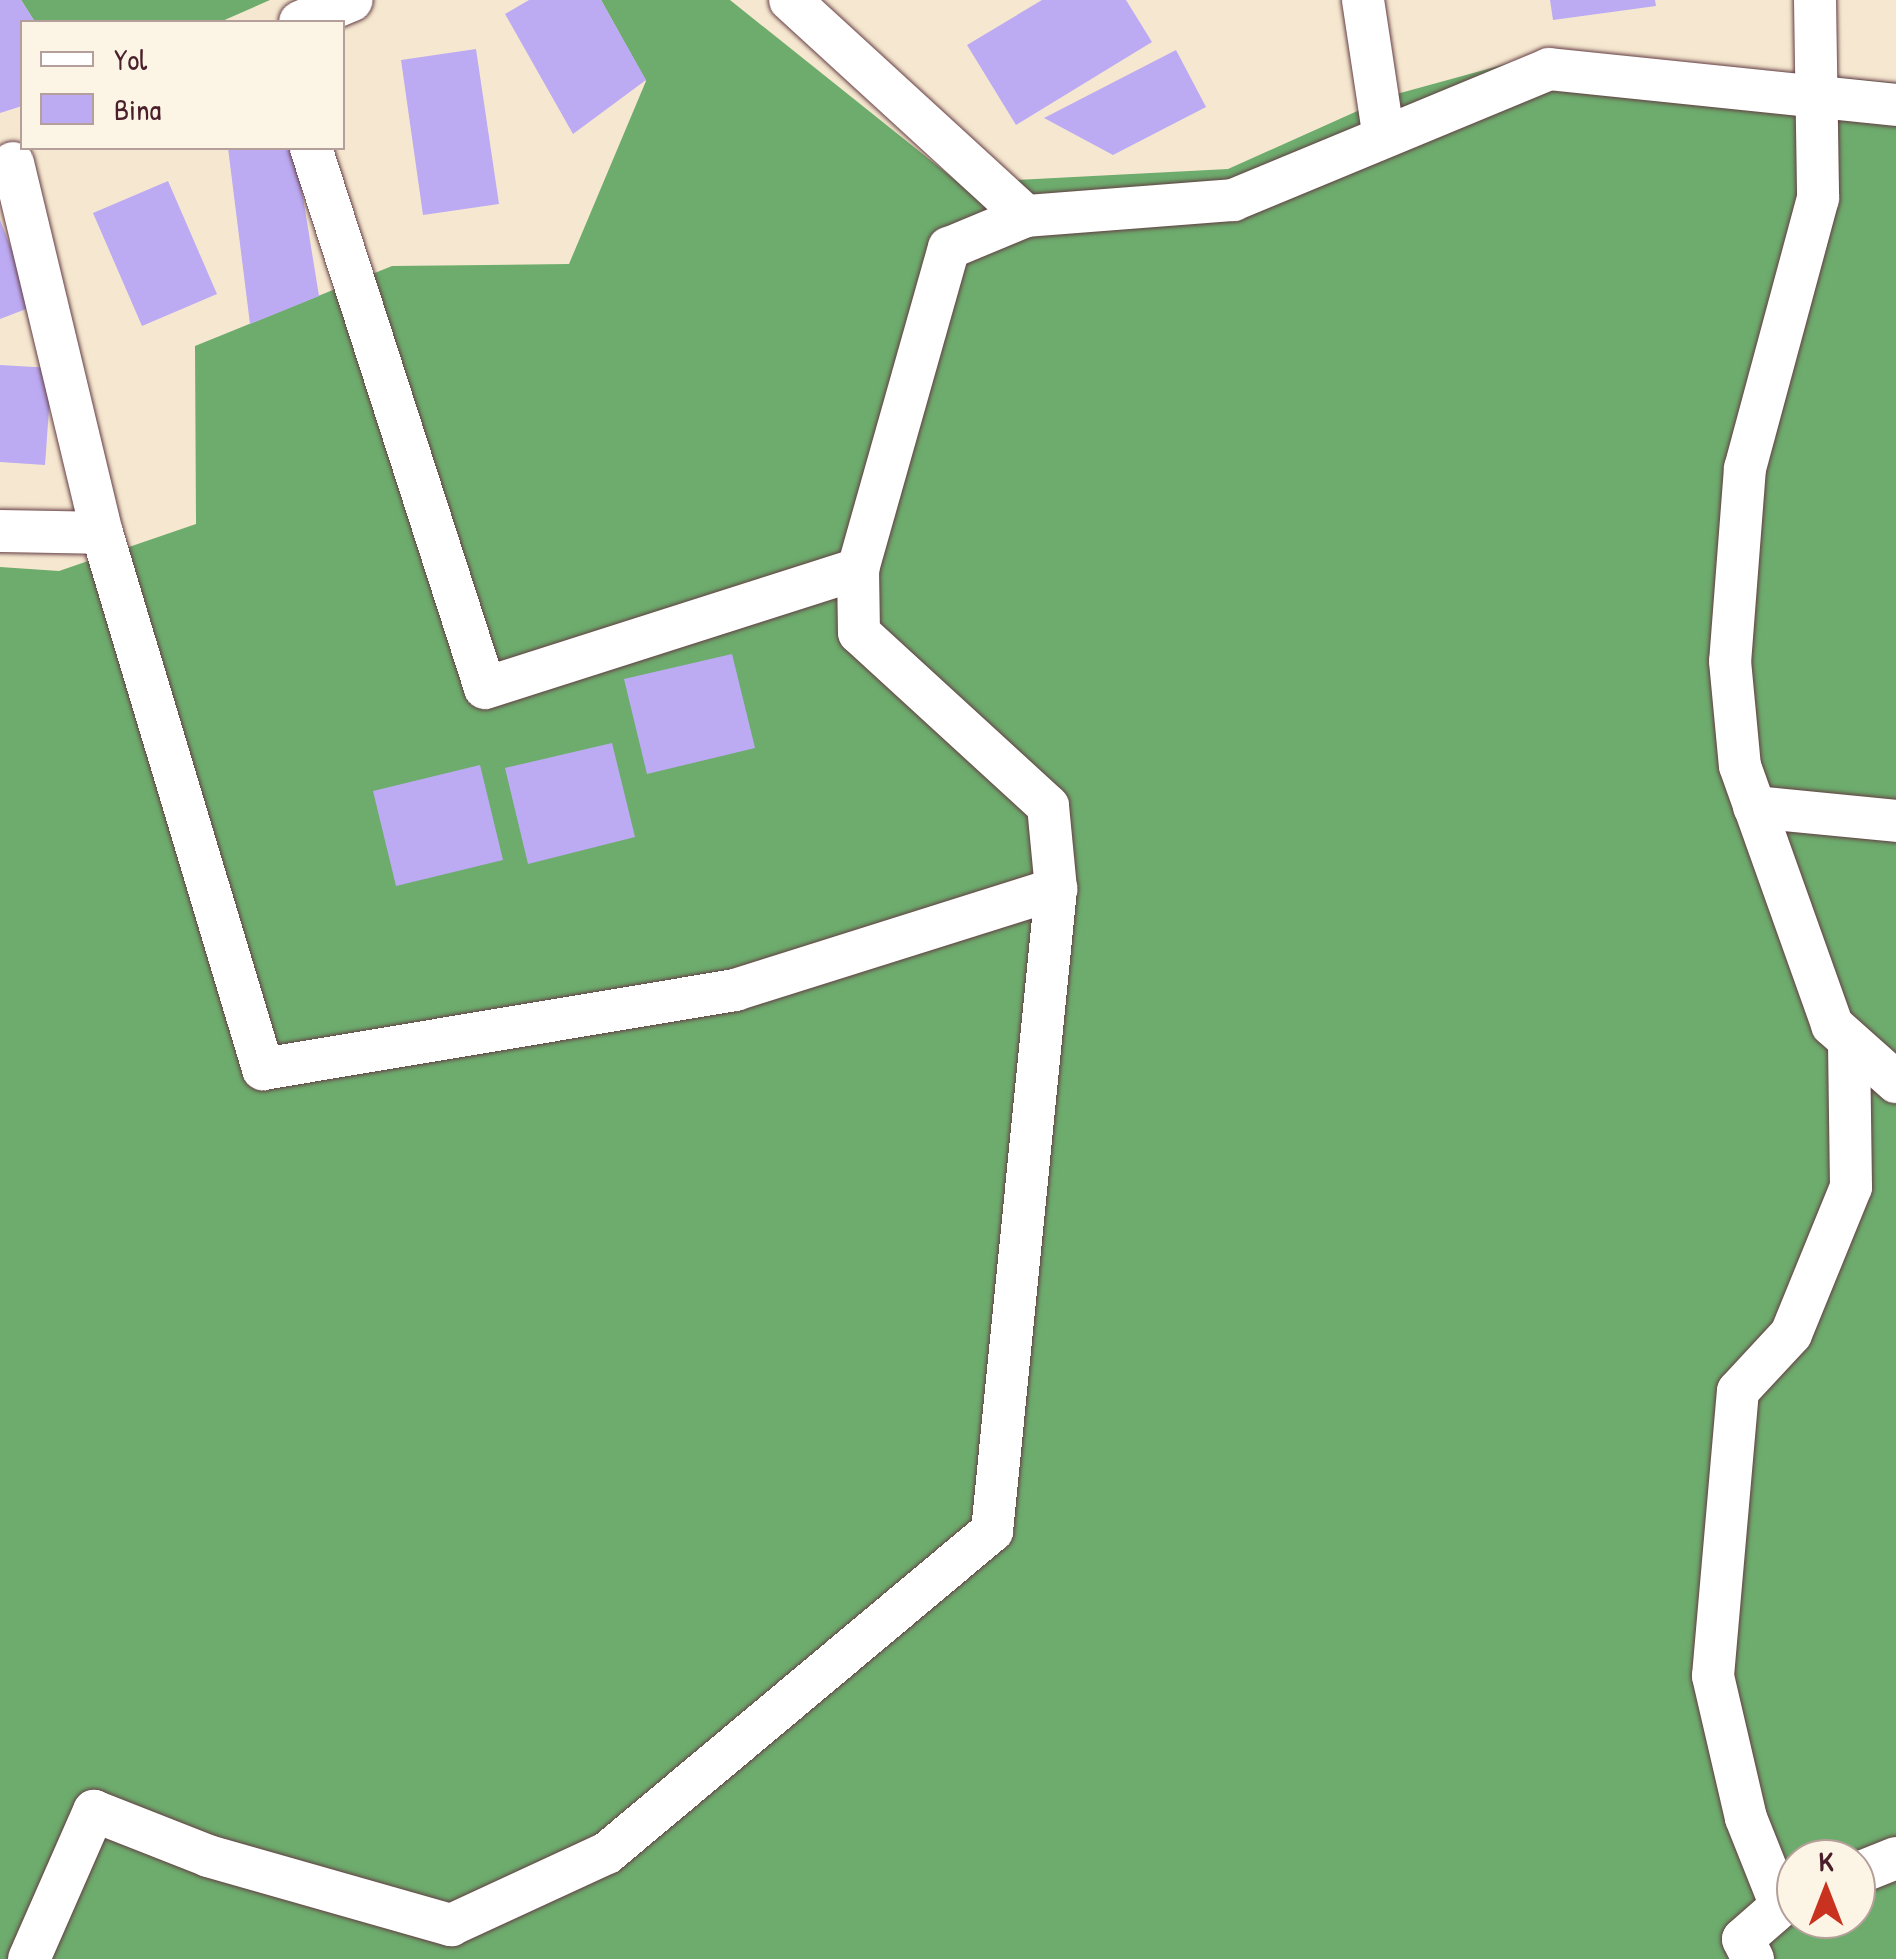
<!DOCTYPE html>
<style>
body{margin:0}
#map{position:relative;width:1896px;height:1959px;overflow:hidden;background:#f6e8d0;font-family:"Patrick Hand",sans-serif}
div>[style]{position:absolute}
[style*='--x']{left:calc(var(--x)*1px);top:calc(var(--y)*1px);width:calc(var(--w)*1px);rotate:calc(var(--a)*1deg)}
.forest>*{inset:0;background:#6dac6d}
.building>*{inset:0;background:#bcabf3}
.roads{filter:drop-shadow(0 0 2px #643d44) drop-shadow(0 0 2px #643d44)}
.minor>*{height:42px;margin:-21px;padding:0 21px;transform-origin:21px;border-radius:21px;background:#fff}
span{translate:-50% -50%;white-space:nowrap;text-align:center;line-height:1.15;-webkit-text-stroke:9px #fcf5e5;paint-order:stroke}
.legend{position:absolute;left:20px;top:20px;width:325px;height:130px;box-sizing:border-box;background:#fcf5e5;border:2px solid #b59f9b;margin:0;padding:12px 18px;list-style:none;font-size:30px;color:#4a1f2b}
.legend li{display:flex;align-items:center;gap:20px;height:50px}
.legend b{width:50px;border:2px solid #b59f9b}
.north{position:absolute;left:1776px;top:1839px;width:100px;height:100px;box-sizing:border-box;background:#fcf5e5;border:2px solid #b59f9b;border-radius:50%;rotate:0deg;font-size:28px;font-weight:700;line-height:40px;text-align:center;color:#4a1f2b}
.north::after{content:'';display:block;margin:auto;width:35px;height:45px;background:#c8321e;clip-path:polygon(50% 0,100% 100%,50% 72%,0 100%)}
</style>
<div id="map">
<div class="forest">
<i style="clip-path:polygon(21px 0,270px 0,220px 22px,35px 22px)"></i>
<i style="clip-path:polygon(evenodd,601px 0,730px 0,959px 183px,1228px 169px,1393px 95px,1557px 50px,1896px 83px,1896px 1959px,0 1959px,0 567px,59px 571px,196px 524px,195px 346px,392px 266px,569px 264px,646px 81px,601px 0,1796px 1859px,1856px 1859px,1856px 1919px,1796px 1919px,1796px 1859px)"></i>
</div>
<div class="building">
<i style="clip-path:polygon(0 0,21px 0,35px 22px,22px 22px,22px 106px,0 113px)"></i>
<i style="clip-path:polygon(529px 0,601px 0,646px 80px,573px 134px,505px 14px)"></i>
<i style="clip-path:polygon(1042px 0,1126px 0,1152px 42px,1016px 125px,967px 45px)"></i>
<i style="clip-path:polygon(1550px 0,1655px 0,1656px 6px,1553px 20px)"></i>
<i style="clip-path:polygon(476px 49px,499px 204px,423px 215px,401px 60px)"></i>
<i style="clip-path:polygon(1176px 50px,1206px 107px,1113px 155px,1044px 118px)"></i>
<i style="clip-path:polygon(228px 148px,295px 148px,319px 296px,250px 324px)"></i>
<i style="clip-path:polygon(168px 181px,217px 294px,142px 326px,93px 213px)"></i>
<i style="clip-path:polygon(0 220px,34px 306px,0 319px)"></i>
<i style="clip-path:polygon(0 365px,52px 368px,45px 465px,0 462px)"></i>
<i style="clip-path:polygon(732px 654px,755px 748px,647px 774px,624px 679px)"></i>
<i style="clip-path:polygon(612px 743px,635px 837px,528px 864px,505px 768px)"></i>
<i style="clip-path:polygon(480px 765px,503px 860px,396px 886px,373px 791px)"></i>
</div>
<div class="roads">
<div class="minor">
<i style="--x:790;--y:0;--w:320;--a:42.5"></i>
<i style="--x:1026;--y:216;--w:208;--a:-4.4"></i>
<i style="--x:1233;--y:200;--w:342;--a:-22.5"></i>
<i style="--x:1549;--y:69;--w:349;--a:5.9"></i>
<i style="--x:1363;--y:0;--w:134;--a:81.4"></i>
<i style="--x:1815;--y:0;--w:198;--a:89.1"></i>
<i style="--x:1818;--y:198;--w:280;--a:105.1"></i>
<i style="--x:1745;--y:468;--w:194;--a:94.4"></i>
<i style="--x:1730;--y:661;--w:105;--a:84.6"></i>
<i style="--x:1740;--y:766;--w:275;--a:70.4"></i>
<i style="--x:1832;--y:1025;--w:86;--a:41.7"></i>
<i style="--x:300;--y:22;--w:56;--a:-22.9"></i>
<i style="--x:311;--y:148;--w:567;--a:72.14"></i>
<i style="--x:485;--y:688;--w:392;--a:-17.7"></i>
<i style="--x:858;--y:569;--w:334;--a:-74.2"></i>
<i style="--x:949;--y:248;--w:83;--a:-22.6"></i>
<i style="--x:13;--y:163;--w:381;--a:76.5"></i>
<i style="--x:102;--y:533;--w:560;--a:73.28"></i>
<i style="--x:263;--y:1069;--w:479;--a:-9.5"></i>
<i style="--x:735;--y:990;--w:337;--a:-17.5"></i>
<i style="--x:1056;--y:889;--w:83;--a:-95.5"></i>
<i style="--x:1048;--y:806;--w:256;--a:-137.5"></i>
<i style="--x:859;--y:633;--w:64;--a:-90.9"></i>
<i style="--x:0;--y:531;--w:102;--a:1.1"></i>
<i style="--x:1754;--y:807;--w:143;--a:5.6"></i>
<i style="--x:1856;--y:1874;--w:43;--a:-21.8"></i>
<i style="--x:1796;--y:1900;--w:16;--a:158"></i>
<i style="--x:1781;--y:1906;--w:95;--a:-111.7"></i>
<i style="--x:1746;--y:1818;--w:146;--a:-103.1"></i>
<i style="--x:1713;--y:1676;--w:286;--a:-85"></i>
<i style="--x:1738;--y:1391;--w:78;--a:-47.1"></i>
<i style="--x:1791;--y:1334;--w:159;--a:-67.8"></i>
<i style="--x:1851;--y:1187;--w:145;--a:-90.8"></i>
<i style="--x:29;--y:1959;--w:162;--a:-66.3"></i>
<i style="--x:94;--y:1811;--w:123;--a:21.5"></i>
<i style="--x:208;--y:1856;--w:253;--a:15.9"></i>
<i style="--x:451;--y:1925;--w:172;--a:-24.8"></i>
<i style="--x:607;--y:1853;--w:502;--a:-39.91"></i>
<i style="--x:992;--y:1531;--w:645;--a:-84.31"></i>
<i style="--x:1753;--y:1959;--w:22;--a:-117"></i>
<i style="--x:1743;--y:1939;--w:50;--a:-41"></i>
</div>
</div>
<ul class="legend">
<li><b style="height:12px;background:#fff"></b>Yol</li>
<li><b style="height:28px;background:#bcabf3"></b>Bina</li>
</ul>
<div class="north">K</div>
</div>
